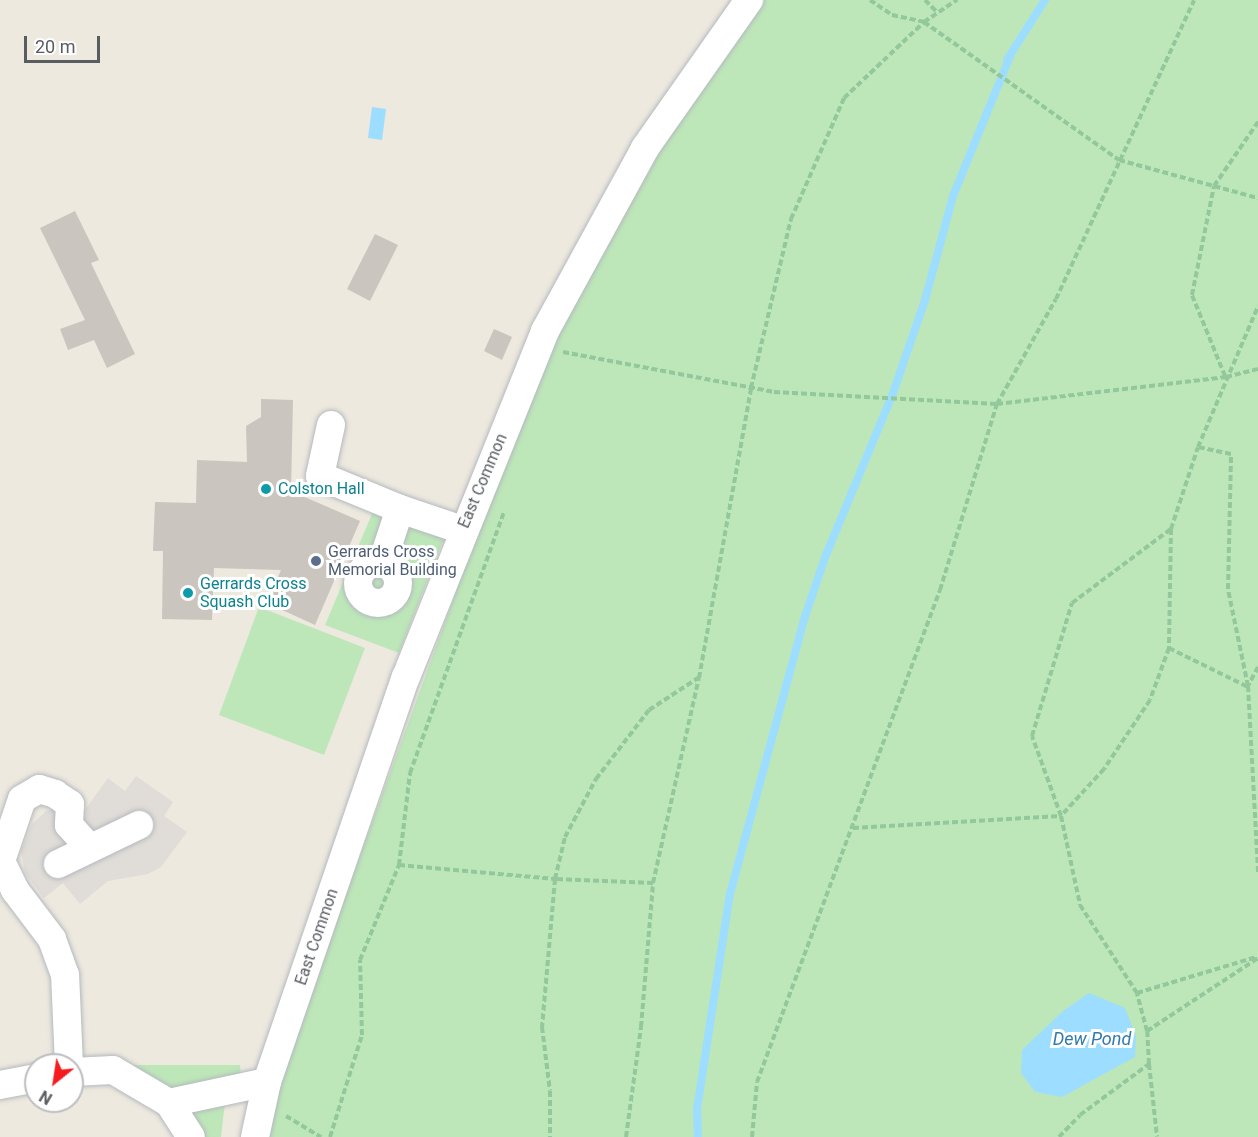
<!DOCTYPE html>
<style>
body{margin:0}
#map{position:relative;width:1258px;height:1137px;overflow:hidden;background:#ede9df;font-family:Roboto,sans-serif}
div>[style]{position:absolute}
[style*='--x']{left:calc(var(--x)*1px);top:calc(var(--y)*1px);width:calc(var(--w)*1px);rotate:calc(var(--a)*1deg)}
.industrial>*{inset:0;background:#e0dcd7}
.green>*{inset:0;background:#bde7b9}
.water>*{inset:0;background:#9dddff}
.stream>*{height:8px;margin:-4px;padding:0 4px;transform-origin:4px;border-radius:4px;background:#9dddff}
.building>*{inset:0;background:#cac5be}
.path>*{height:4px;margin-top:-2px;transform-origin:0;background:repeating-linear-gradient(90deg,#92c89c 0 6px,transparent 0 9px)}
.roads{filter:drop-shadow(0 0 2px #b5b9be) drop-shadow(0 0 2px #b5b9be)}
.minor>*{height:28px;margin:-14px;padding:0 14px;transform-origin:14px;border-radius:14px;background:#fff}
.minor>.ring{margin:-14px;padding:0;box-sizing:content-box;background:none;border:28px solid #fff;border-radius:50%}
.dots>*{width:16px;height:16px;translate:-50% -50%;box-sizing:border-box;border:3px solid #fff;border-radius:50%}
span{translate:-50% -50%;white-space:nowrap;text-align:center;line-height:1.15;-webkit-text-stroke:6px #fff;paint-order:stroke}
.street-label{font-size:16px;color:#585d62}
.culture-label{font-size:16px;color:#0d838f}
.left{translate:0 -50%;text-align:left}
.service-label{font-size:16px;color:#4e5e75}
.water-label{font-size:18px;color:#317aaf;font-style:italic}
.north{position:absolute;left:24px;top:1053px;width:60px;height:60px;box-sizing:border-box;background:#fff;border:2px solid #bcbec0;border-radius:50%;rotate:210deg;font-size:16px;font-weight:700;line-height:24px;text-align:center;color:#585d62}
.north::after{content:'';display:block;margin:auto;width:21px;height:27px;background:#f71b1d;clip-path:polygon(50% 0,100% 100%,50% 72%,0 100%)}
.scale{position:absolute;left:24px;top:36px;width:76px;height:27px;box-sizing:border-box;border:3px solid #585d62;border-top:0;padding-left:8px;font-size:18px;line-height:21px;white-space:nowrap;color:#585d62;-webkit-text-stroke:4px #fff;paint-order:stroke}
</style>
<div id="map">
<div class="industrial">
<i style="clip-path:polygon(136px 776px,173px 802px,164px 816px,187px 832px,161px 867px,148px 874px,108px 881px,80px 904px,63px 883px,44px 898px,25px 873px,21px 852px,32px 824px,46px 811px,60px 808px,79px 818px,108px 778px,125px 791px)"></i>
</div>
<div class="green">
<i style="clip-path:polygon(760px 0,1258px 0,1258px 1137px,269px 1137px,275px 1098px,333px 930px,521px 413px,582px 285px,645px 171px)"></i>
<i style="clip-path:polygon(374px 509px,444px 538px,399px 653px,325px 625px)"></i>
<i style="clip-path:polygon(259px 607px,365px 648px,324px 755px,219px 715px)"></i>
<i style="clip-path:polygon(127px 1065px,240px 1065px,241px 1080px,163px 1090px)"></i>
<i style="clip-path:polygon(225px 1102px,221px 1137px,203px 1137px,192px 1118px,193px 1111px)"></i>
</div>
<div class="water">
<i style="clip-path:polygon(372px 107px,386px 109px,382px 140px,368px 138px)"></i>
<i style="clip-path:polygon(1089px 993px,1125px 1008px,1136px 1036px,1135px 1057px,1062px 1097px,1035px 1092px,1021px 1073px,1022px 1050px,1063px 1011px)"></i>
</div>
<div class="stream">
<i style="--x:1007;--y:60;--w:71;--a:-57.7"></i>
<i style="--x:698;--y:1137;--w:28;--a:-92"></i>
<i style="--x:697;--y:1109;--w:218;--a:-81.3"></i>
<i style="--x:730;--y:894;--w:288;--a:-74.9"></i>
<i style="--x:805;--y:616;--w:65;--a:-71"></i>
<i style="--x:826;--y:555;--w:172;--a:-67.5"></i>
<i style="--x:892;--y:396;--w:102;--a:-71"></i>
<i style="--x:925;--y:300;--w:108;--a:-74.9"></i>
<i style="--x:953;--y:196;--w:151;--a:-67.8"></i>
</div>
<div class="building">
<i style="clip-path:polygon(75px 211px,99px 260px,91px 263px,135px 354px,107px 368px,94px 340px,68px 350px,60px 329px,85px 320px,40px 228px)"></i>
<i style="clip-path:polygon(375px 234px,398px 245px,370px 301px,347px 289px)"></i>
<i style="clip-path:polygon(494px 329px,512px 337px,502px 360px,484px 351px)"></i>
<i style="clip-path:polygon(261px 399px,293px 400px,291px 491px,360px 521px,315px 625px,267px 603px,281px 570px,214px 568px,212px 620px,162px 619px,163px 551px,153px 551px,155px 502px,196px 503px,197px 460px,247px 462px,246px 426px,261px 417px)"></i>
</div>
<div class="path">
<i style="--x:870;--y:0;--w:27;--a:34"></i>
<i style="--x:892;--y:15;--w:33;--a:12"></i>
<i style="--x:924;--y:22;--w:239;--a:35.3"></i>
<i style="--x:1119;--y:160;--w:144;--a:15.3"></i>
<i style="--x:925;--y:0;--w:18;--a:45"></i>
<i style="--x:563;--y:352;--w:215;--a:10.7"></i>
<i style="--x:774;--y:392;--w:223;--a:3.1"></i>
<i style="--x:997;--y:404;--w:231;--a:-6.7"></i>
<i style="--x:1226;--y:377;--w:33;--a:-14"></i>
<i style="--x:1225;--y:376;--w:87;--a:-112.2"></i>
<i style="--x:1192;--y:295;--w:111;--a:-78.6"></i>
<i style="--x:1214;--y:186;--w:78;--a:-55.5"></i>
<i style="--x:1171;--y:529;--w:86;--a:-71.8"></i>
<i style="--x:1169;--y:648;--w:88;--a:26.3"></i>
<i style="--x:1258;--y:667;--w:21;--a:118"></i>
<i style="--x:1248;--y:686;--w:187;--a:86.9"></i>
<i style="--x:1248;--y:686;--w:99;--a:-101.7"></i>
<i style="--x:1228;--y:589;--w:135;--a:-88.7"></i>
<i style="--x:1231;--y:454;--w:34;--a:-168"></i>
<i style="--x:1198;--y:447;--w:153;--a:-66.9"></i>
<i style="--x:853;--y:828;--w:208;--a:-3.3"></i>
<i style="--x:1061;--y:816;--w:85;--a:-109.9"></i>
<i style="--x:1032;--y:736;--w:139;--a:-73.3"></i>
<i style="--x:1072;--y:603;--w:124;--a:-36.8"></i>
<i style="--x:1171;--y:529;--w:119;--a:91"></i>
<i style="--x:1169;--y:648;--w:55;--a:110.1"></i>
<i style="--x:1150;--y:700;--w:83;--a:123.7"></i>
<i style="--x:1104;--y:769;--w:64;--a:132.5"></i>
<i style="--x:1061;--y:816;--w:91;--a:77.9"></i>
<i style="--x:1080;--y:905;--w:105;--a:57.1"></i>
<i style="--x:399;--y:865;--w:157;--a:5.1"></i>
<i style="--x:555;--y:879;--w:149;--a:95"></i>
<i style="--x:542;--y:1027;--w:64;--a:82.9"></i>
<i style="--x:550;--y:1091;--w:46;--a:90"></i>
<i style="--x:653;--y:883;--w:98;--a:-177.7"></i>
<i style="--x:555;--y:879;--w:43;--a:-76.6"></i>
<i style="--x:565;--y:837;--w:66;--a:-61.9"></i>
<i style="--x:596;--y:779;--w:87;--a:-52.5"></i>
<i style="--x:649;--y:710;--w:59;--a:-33.1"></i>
<i style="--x:1147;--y:1031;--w:39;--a:-105"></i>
<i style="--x:1137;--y:993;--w:124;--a:-16.8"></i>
<i style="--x:1149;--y:1064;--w:73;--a:83.7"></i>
<i style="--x:286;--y:1116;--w:41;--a:31"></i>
<i style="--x:330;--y:1137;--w:107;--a:-72.6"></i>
<i style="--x:362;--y:1035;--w:75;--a:-91.5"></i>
<i style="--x:360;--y:960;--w:103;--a:-67.7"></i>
<i style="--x:399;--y:865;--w:93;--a:-83.2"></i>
<i style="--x:410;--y:773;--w:277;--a:-70.2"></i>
<i style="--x:626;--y:1137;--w:111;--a:-82.2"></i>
<i style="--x:641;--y:1027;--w:144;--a:-85.2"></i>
<i style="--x:653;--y:883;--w:210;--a:-77.4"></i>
<i style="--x:699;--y:678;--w:295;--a:-79.8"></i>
<i style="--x:751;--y:388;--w:174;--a:-76.7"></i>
<i style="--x:791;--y:219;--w:132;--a:-66.3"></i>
<i style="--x:844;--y:98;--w:110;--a:-43.5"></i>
<i style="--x:924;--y:22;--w:40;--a:-34"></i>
<i style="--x:752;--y:1137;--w:55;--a:-84.8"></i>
<i style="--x:757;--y:1082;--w:525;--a:-69.6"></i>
<i style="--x:940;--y:590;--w:195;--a:-73"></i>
<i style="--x:997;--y:404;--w:120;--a:-60.7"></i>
<i style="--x:1056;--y:299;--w:329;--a:-65.2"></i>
<i style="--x:1059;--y:1137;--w:30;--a:-46"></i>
<i style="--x:1080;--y:1115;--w:86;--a:-36.5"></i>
<i style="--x:1149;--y:1064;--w:33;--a:-93"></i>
<i style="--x:1147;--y:1031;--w:133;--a:-33.3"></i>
</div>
<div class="roads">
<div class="minor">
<i style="--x:331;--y:425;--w:52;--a:102.2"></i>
<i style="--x:320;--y:476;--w:87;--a:22.4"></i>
<i class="ring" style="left:358px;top:563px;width:12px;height:12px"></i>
<i style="--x:382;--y:563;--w:57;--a:-71.6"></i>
<i style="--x:400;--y:509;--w:65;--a:18.7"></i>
<i style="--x:58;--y:864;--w:90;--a:-25.7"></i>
<i style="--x:69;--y:1065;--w:90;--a:-92.5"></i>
<i style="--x:65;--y:975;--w:38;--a:-110"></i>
<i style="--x:52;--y:939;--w:61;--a:-127.1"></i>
<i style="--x:15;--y:890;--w:32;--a:-116"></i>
<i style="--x:1;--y:861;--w:65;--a:-71.3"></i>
<i style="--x:22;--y:799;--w:20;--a:-30"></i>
<i style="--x:39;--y:789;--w:17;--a:17"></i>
<i style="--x:55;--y:794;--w:18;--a:34"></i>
<i style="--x:70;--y:804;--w:21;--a:93"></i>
<i style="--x:69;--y:825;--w:31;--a:48"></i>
<i style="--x:72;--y:1072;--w:41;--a:-2.8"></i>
<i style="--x:113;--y:1070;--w:65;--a:30.5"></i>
<i style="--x:169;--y:1103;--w:100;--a:-12.1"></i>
<i style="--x:0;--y:1085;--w:37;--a:-11"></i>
<i style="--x:169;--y:1103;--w:40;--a:57.1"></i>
<i style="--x:255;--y:1137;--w:56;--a:-77.7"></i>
<i style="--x:267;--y:1082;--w:428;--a:-71.1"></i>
<i style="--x:406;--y:677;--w:373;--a:-68.1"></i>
<i style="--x:545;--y:331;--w:209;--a:-61.3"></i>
<i style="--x:645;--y:148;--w:181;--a:-54.9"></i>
</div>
</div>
<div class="dots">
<i style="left:266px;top:489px;background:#0f9aa8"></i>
<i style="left:316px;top:561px;background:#5c6f8a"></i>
<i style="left:188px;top:593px;background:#0f9aa8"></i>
</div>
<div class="street-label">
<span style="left:483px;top:481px;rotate:-67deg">East Common</span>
<span style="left:317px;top:937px;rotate:-71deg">East Common</span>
</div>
<div class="culture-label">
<span class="left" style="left:278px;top:489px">Colston Hall</span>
<span class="left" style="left:200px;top:593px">Gerrards Cross<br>Squash Club</span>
</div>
<div class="service-label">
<span class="left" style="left:328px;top:561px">Gerrards Cross<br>Memorial Building</span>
</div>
<div class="water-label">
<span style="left:1092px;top:1039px">Dew Pond</span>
</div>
<div class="north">N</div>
<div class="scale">20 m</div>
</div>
